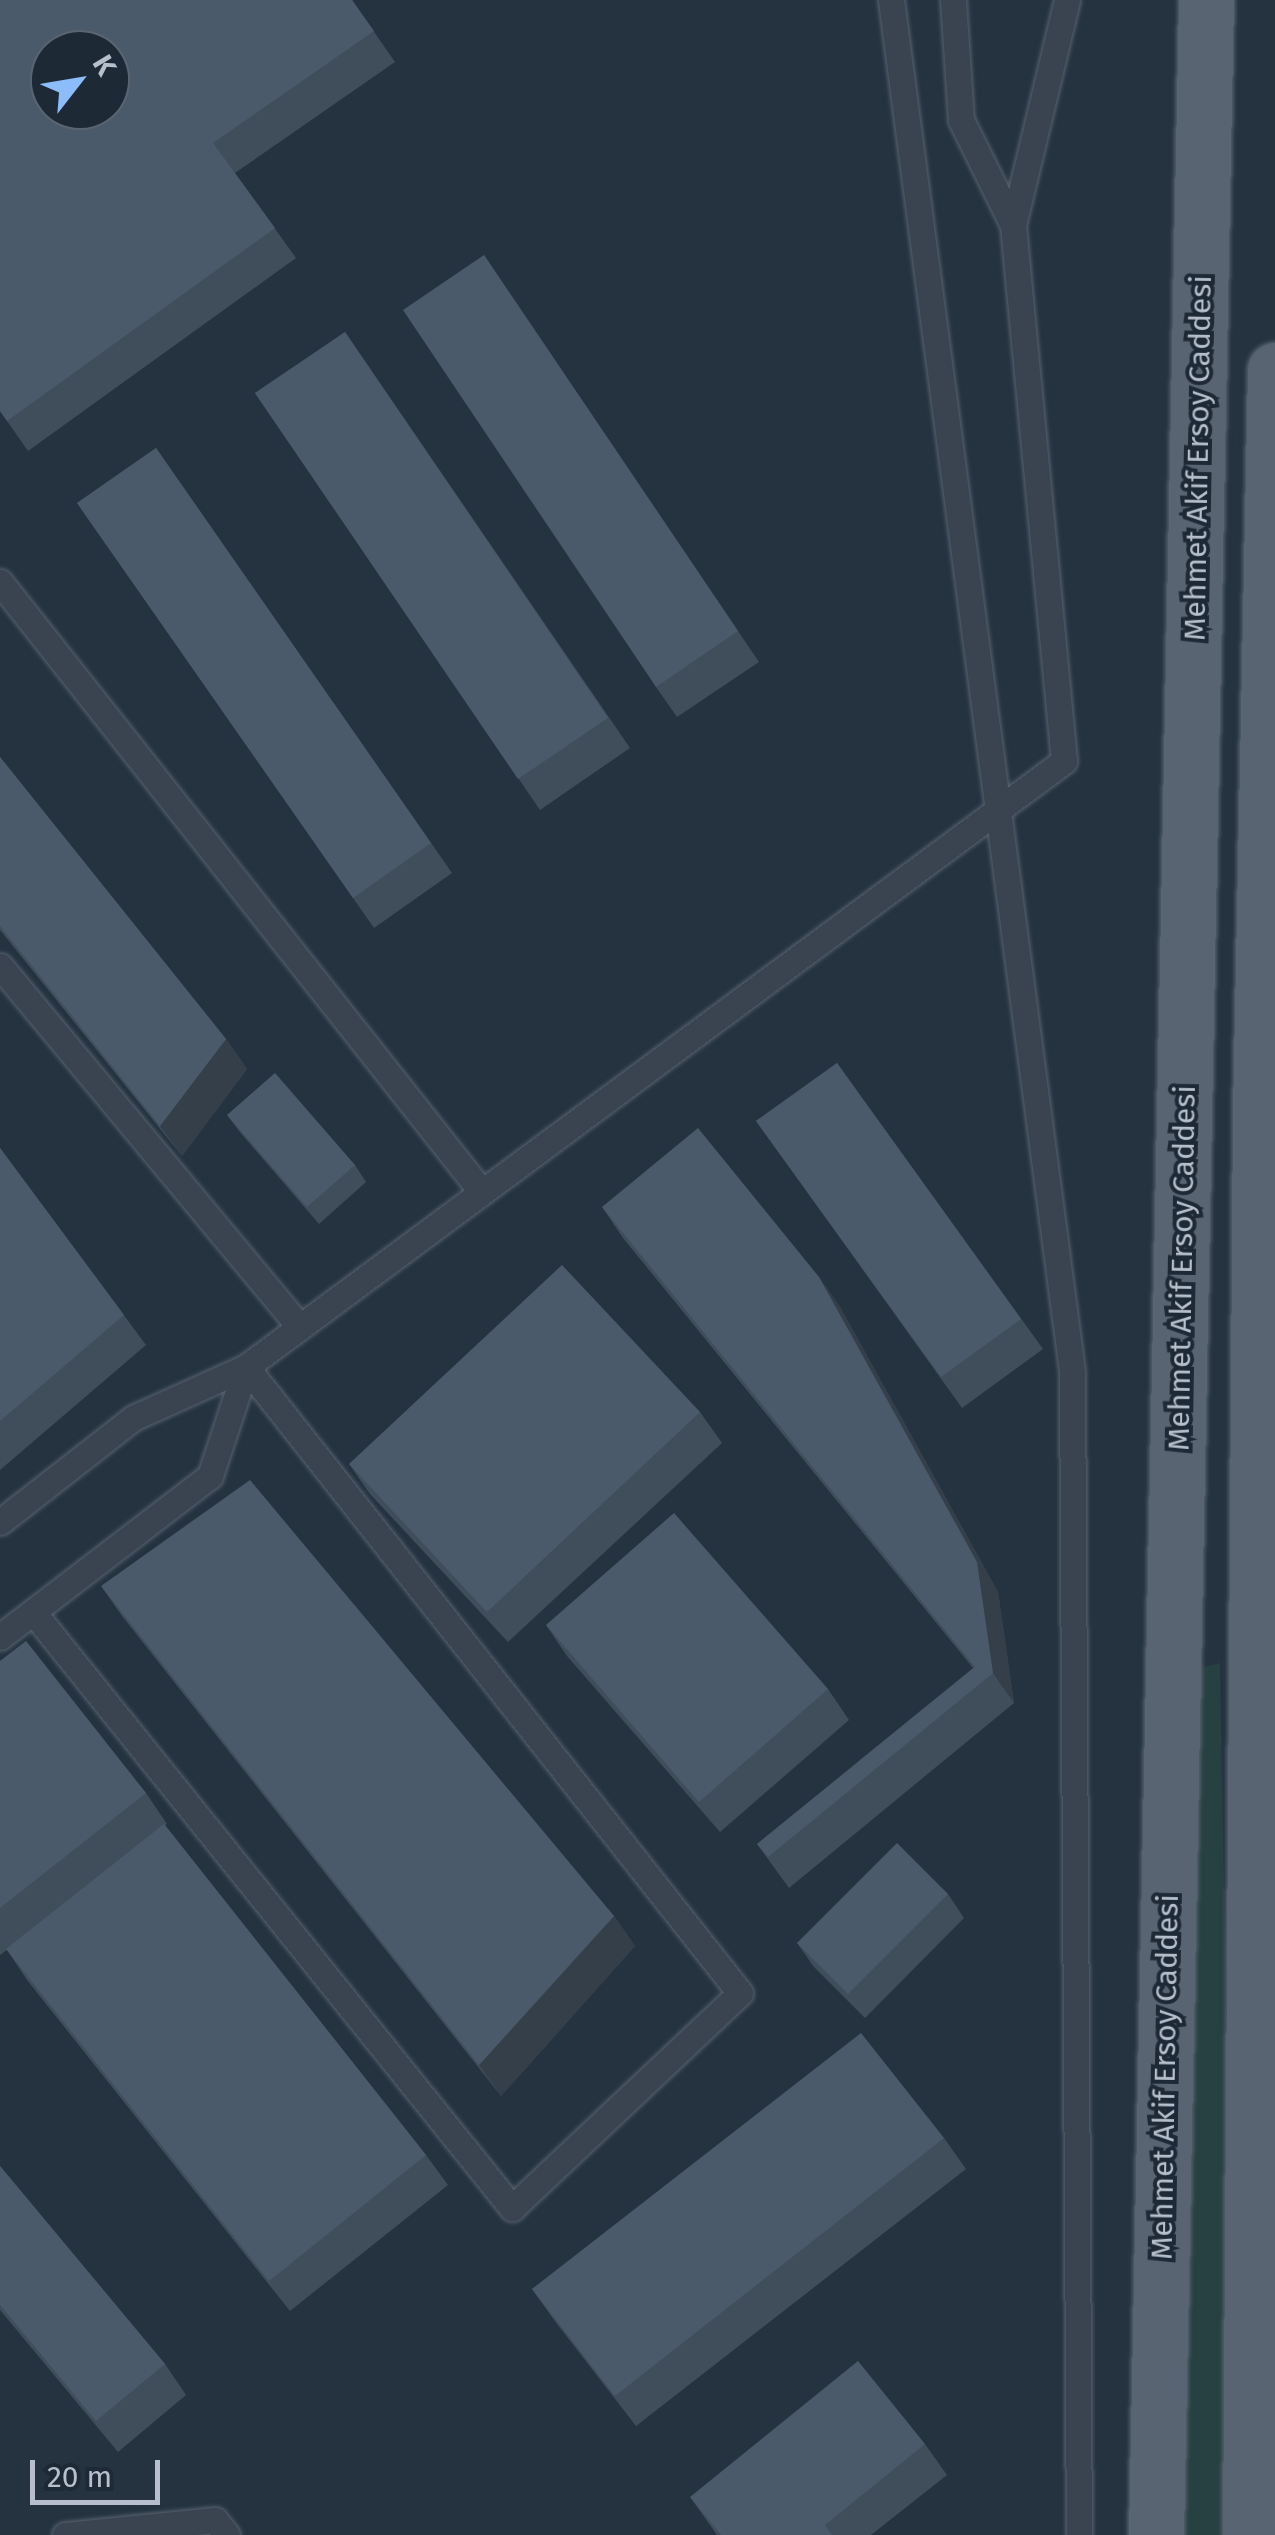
<!DOCTYPE html>
<style>
body{margin:0}
#map{position:relative;width:1275px;height:2535px;overflow:hidden;background:#253341;font-family:"Fira Sans",sans-serif}
div>[style]{position:absolute}
[style*='--x']{left:calc(var(--x)*1px);top:calc(var(--y)*1px);width:calc(var(--w)*1px);rotate:calc(var(--a)*1deg)}
.green>*{inset:0;background:#274042}
.roads{filter:drop-shadow(0 0 2px #57626e) drop-shadow(0 0 2px #57626e)}
.service>*{height:25px;margin:-12.5px;padding:0 12.5px;transform-origin:12.5px;border-radius:12.5px;background:#3a4451}
.primary>*{height:55px;margin:-27.5px;padding:0 27.5px;transform-origin:27.5px;border-radius:27.5px;background:#586471}
.wall>*{inset:0;background:#404d5b}
.shaded-wall>*{inset:0;background:#343f4a}
.building>*{inset:0;background:#4b5a6a}
span{translate:-50% -50%;white-space:nowrap;text-align:center;line-height:1.15;-webkit-text-stroke:8px #1e2936;paint-order:stroke}
.street-label{font-size:30px;color:#b6bfcb}
.north{position:absolute;left:30px;top:30px;width:100px;height:100px;box-sizing:border-box;background:#1e2936;border:2px solid #5b6572;border-radius:50%;rotate:59deg;font-size:28px;font-weight:700;line-height:40px;text-align:center;color:#b6bfcb}
.north::after{content:'';display:block;margin:auto;width:35px;height:45px;background:#8dbcfa;clip-path:polygon(50% 0,100% 100%,50% 72%,0 100%)}
.scale{position:absolute;left:30px;top:2460px;width:130px;height:45px;box-sizing:border-box;border:5px solid #b6bfcb;border-top:0;padding-left:12px;font-size:30px;line-height:35px;white-space:nowrap;color:#b6bfcb;-webkit-text-stroke:8px #1e2936;paint-order:stroke}
</style>
<div id="map">
<div class="green">
<i style="clip-path:polygon(1220px 1663px,1235px 2535px,1180px 2535px,1199px 1668px)"></i>
</div>
<div class="roads">
<div class="service">
<i style="--x:891;--y:0;--w:1384;--a:82.48"></i>
<i style="--x:1072;--y:1372;--w:1163;--a:89.66"></i>
<i style="--x:953;--y:0;--w:120;--a:86.2"></i>
<i style="--x:961;--y:120;--w:117;--a:63.7"></i>
<i style="--x:0;--y:582;--w:777;--a:51.69"></i>
<i style="--x:0;--y:966;--w:469;--a:50.3"></i>
<i style="--x:0;--y:1522;--w:169;--a:-38"></i>
<i style="--x:133;--y:1418;--w:124;--a:-24.3"></i>
<i style="--x:246;--y:1367;--w:1018;--a:-36.53"></i>
<i style="--x:1064;--y:761;--w:538;--a:-95.44"></i>
<i style="--x:1013;--y:225;--w:231;--a:-76.5"></i>
<i style="--x:33;--y:1612;--w:765;--a:51.21"></i>
<i style="--x:512;--y:2208;--w:313;--a:-43.3"></i>
<i style="--x:740;--y:1993;--w:797;--a:-128.28"></i>
<i style="--x:0;--y:1637;--w:265;--a:-37.5"></i>
<i style="--x:210;--y:1476;--w:115;--a:-71.7"></i>
<i style="--x:65;--y:2535;--w:151;--a:-5.7"></i>
<i style="--x:215;--y:2520;--w:19;--a:51"></i>
</div>
<div class="primary">
<i style="--x:1156;--y:2535;--w:2535;--a:-88.87"></i>
<i style="--x:1250;--y:2535;--w:1423;--a:-89.6"></i>
<i style="--x:1260;--y:1112;--w:742;--a:-88.84"></i>
</div>
</div>
<div class="wall">
<i style="clip-path:polygon(0 0,352px 0,395px 62px,235px 173px,296px 258px,28px 451px,0 411px)"></i>
<i style="clip-path:polygon(484px 255px,759px 662px,677px 717px,656px 687px)"></i>
<i style="clip-path:polygon(345px 332px,630px 748px,540px 810px,255px 393px)"></i>
<i style="clip-path:polygon(156px 448px,452px 873px,374px 928px,77px 503px)"></i>
<i style="clip-path:polygon(0 757px,226px 1039px,247px 1069px,182px 1156px,0 930px)"></i>
<i style="clip-path:polygon(837px 1063px,1043px 1349px,962px 1408px,756px 1121px)"></i>
<i style="clip-path:polygon(227px 1115px,355px 1165px,366px 1182px,319px 1224px,239px 1131px)"></i>
<i style="clip-path:polygon(0 1148px,146px 1345px,0 1470px)"></i>
<i style="clip-path:polygon(602px 1207px,819px 1277px,840px 1307px,998px 1592px,1014px 1703px,789px 1888px,757px 1844px,973px 1668px,623px 1238px)"></i>
<i style="clip-path:polygon(700px 1412px,722px 1443px,508px 1642px,370px 1494px,349px 1464px)"></i>
<i style="clip-path:polygon(101px 1586px,614px 1916px,635px 1946px,501px 2096px,122px 1616px)"></i>
<i style="clip-path:polygon(546px 1625px,828px 1689px,849px 1720px,720px 1832px,567px 1656px)"></i>
<i style="clip-path:polygon(0 1661px,146px 1793px,167px 1824px,165px 1825px,426px 2155px,448px 2185px,290px 2311px,27px 1980px,7px 1950px,0 1955px)"></i>
<i style="clip-path:polygon(948px 1894px,964px 1918px,865px 2018px,814px 1967px,797px 1943px)"></i>
<i style="clip-path:polygon(944px 2138px,966px 2169px,636px 2426px,554px 2320px,532px 2289px)"></i>
<i style="clip-path:polygon(0 2166px,165px 2364px,186px 2395px,118px 2452px,0 2310px)"></i>
<i style="clip-path:polygon(925px 2444px,947px 2475px,871px 2535px,717px 2535px,690px 2497px)"></i>
</div>
<div class="shaded-wall">
<i style="clip-path:polygon(226px 1039px,247px 1069px,182px 1156px,160px 1126px)"></i>
<i style="clip-path:polygon(819px 1277px,840px 1307px,998px 1592px,1014px 1703px,993px 1673px)"></i>
<i style="clip-path:polygon(614px 1916px,635px 1946px,501px 2096px,479px 2065px)"></i>
</div>
<div class="building">
<i style="clip-path:polygon(evenodd,0 0,352px 0,374px 31px,213px 143px,275px 228px,7px 421px,0 411px,0 0,50px 50px,110px 50px,110px 110px,50px 110px,50px 50px)"></i>
<i style="clip-path:polygon(484px 255px,738px 631px,656px 687px,403px 310px)"></i>
<i style="clip-path:polygon(345px 332px,608px 718px,518px 779px,255px 393px)"></i>
<i style="clip-path:polygon(156px 448px,431px 843px,353px 898px,77px 503px)"></i>
<i style="clip-path:polygon(0 757px,226px 1039px,160px 1126px,0 926px)"></i>
<i style="clip-path:polygon(837px 1063px,1021px 1319px,941px 1377px,756px 1121px)"></i>
<i style="clip-path:polygon(275px 1073px,355px 1165px,307px 1207px,227px 1115px)"></i>
<i style="clip-path:polygon(698px 1128px,819px 1277px,977px 1562px,993px 1673px,768px 1857px,757px 1844px,975px 1667px,602px 1207px)"></i>
<i style="clip-path:polygon(0 1148px,124px 1315px,0 1421px)"></i>
<i style="clip-path:polygon(562px 1265px,700px 1412px,487px 1612px,349px 1464px)"></i>
<i style="clip-path:polygon(250px 1480px,614px 1916px,479px 2065px,101px 1586px)"></i>
<i style="clip-path:polygon(674px 1513px,828px 1689px,699px 1802px,546px 1625px)"></i>
<i style="clip-path:polygon(26px 1641px,146px 1793px,0 1908px,0 1661px)"></i>
<i style="clip-path:polygon(164px 1824px,426px 2155px,269px 2281px,6px 1949px)"></i>
<i style="clip-path:polygon(897px 1843px,948px 1894px,848px 1994px,797px 1943px)"></i>
<i style="clip-path:polygon(861px 2033px,944px 2138px,615px 2396px,532px 2289px)"></i>
<i style="clip-path:polygon(0 2166px,165px 2364px,96px 2421px,0 2305px)"></i>
<i style="clip-path:polygon(858px 2361px,925px 2444px,825px 2525px,832px 2535px,721px 2535px,690px 2497px)"></i>
</div>
<div class="street-label">
<span style="left:1198px;top:458px;rotate:-89deg">Mehmet Akif Ersoy Caddesi</span>
<span style="left:1182px;top:1268px;rotate:-89deg">Mehmet Akif Ersoy Caddesi</span>
<span style="left:1165px;top:2077px;rotate:-89deg">Mehmet Akif Ersoy Caddesi</span>
</div>
<div class="north">K</div>
<div class="scale">20 m</div>
</div>
